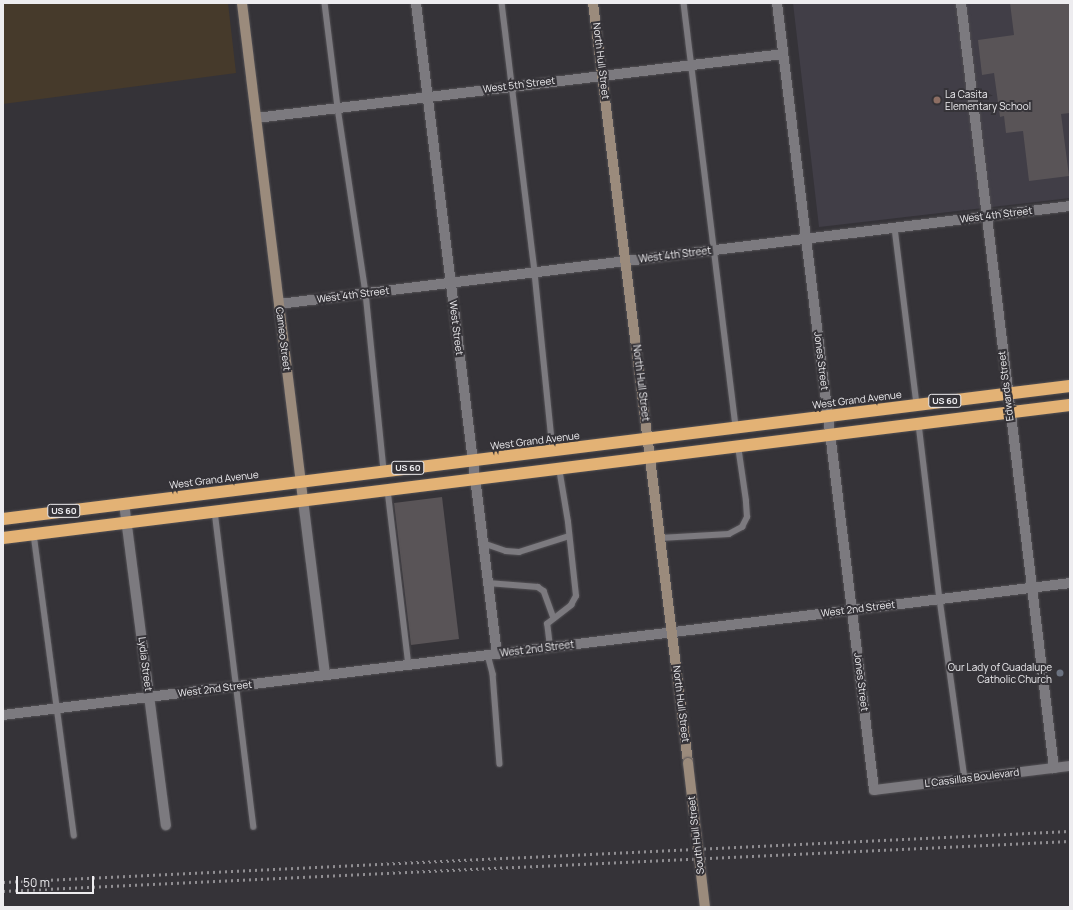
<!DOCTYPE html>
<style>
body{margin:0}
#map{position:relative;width:1073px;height:910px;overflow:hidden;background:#353338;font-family:Manrope,sans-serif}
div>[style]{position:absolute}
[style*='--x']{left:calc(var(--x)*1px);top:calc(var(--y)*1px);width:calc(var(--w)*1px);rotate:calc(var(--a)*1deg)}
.commercial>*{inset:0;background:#463a2b}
.built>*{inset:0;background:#413e47}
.building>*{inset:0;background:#595457}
.roads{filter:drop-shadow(0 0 1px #535155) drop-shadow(0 0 1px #535155)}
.lane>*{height:5.5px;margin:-2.75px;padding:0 2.75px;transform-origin:2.75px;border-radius:2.75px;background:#7c7a7f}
.street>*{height:10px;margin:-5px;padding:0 5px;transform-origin:5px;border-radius:5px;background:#7c7a7f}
.secondary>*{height:10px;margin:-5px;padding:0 5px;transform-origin:5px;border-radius:5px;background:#9b8b7c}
.highway>*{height:12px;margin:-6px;padding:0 6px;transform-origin:6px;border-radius:6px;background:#e3b275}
.rail>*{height:3px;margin-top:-1.5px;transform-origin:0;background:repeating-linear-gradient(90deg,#908e92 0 2px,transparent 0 6px)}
.bridges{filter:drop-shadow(0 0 1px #535155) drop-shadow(0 0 1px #535155)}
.secondary-bridge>*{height:10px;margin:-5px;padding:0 5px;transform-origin:5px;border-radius:5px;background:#9b8b7c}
.dots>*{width:11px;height:11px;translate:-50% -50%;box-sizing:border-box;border:2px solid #353338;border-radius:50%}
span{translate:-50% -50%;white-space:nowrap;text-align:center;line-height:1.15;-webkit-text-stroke:4px #353338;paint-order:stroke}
.shield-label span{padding:1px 3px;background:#353338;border:1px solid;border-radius:3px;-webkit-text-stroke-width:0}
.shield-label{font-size:9px;color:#edecef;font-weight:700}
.street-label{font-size:10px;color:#edecef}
.poi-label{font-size:10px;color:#edecef}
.left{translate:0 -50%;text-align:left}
.right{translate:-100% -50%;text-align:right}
.frame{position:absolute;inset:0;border:4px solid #edecef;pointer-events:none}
.scale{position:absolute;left:16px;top:876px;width:78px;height:18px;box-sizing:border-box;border:2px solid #edecef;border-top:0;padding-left:5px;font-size:12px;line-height:14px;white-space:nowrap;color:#edecef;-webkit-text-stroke:3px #353338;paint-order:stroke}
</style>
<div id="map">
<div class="commercial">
<i style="clip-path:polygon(3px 3px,228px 3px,236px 73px,3px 104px)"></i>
</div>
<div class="built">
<i style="clip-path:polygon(793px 3px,1070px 3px,1070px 198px,819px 227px)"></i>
</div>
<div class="building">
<i style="clip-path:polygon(1010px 3px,1070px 3px,1070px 113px,1061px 114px,1069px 176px,1029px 181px,1023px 131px,1006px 133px,1004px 116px,1000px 117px,994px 73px,982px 75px,978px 40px,1014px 35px)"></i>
<i style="clip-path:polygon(442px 497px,459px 639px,411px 645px,394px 503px)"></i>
</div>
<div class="roads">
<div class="lane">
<i style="--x:325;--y:3;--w:106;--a:82.9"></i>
<i style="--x:338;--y:108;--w:187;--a:81.4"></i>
<i style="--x:366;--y:293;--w:179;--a:84.2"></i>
<i style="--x:502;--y:3;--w:272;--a:83"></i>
<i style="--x:535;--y:273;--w:179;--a:84.2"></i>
<i style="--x:684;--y:3;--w:427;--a:83"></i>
<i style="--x:895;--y:228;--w:178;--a:82.9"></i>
<i style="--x:919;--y:424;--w:176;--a:83.2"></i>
<i style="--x:940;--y:599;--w:182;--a:82.1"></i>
<i style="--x:388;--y:490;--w:176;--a:83.2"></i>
<i style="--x:215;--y:511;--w:318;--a:83"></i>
<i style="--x:34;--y:534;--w:304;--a:82.4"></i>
<i style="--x:660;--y:538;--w:69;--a:-3.3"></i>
<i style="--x:729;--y:534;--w:15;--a:-28"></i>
<i style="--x:742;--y:527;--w:11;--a:-63"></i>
<i style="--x:747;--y:517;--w:16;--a:-94"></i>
<i style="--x:746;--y:501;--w:56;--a:-98.3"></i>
<i style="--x:483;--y:543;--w:24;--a:19"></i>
<i style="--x:506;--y:551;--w:13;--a:4"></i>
<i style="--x:519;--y:552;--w:52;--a:-17.7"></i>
<i style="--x:488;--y:583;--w:50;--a:4.6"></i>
<i style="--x:538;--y:587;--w:7;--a:34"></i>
<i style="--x:544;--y:591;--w:29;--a:70"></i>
<i style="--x:550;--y:647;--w:23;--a:-97"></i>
<i style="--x:547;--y:624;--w:31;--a:-38"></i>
<i style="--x:571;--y:605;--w:10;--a:-61"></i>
<i style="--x:576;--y:596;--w:74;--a:-96.2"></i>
<i style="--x:568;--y:522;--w:55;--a:-99.5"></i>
<i style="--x:488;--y:655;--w:20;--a:75"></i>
<i style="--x:493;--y:674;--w:90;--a:85.6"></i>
</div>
<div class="street">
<i style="--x:416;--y:3;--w:656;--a:82.91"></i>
<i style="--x:777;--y:3;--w:793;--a:82.97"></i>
<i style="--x:874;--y:790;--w:197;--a:-7"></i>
<i style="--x:961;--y:3;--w:771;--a:83.07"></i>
<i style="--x:256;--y:118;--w:531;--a:-6.92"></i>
<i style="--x:279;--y:304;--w:797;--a:-7.06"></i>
<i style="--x:303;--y:500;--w:176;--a:82.8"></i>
<i style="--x:124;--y:503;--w:325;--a:82.6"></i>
<i style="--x:3;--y:715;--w:1075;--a:-7.05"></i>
</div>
<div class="secondary">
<i style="--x:242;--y:3;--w:501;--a:83"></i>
<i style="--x:593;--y:3;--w:766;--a:82.87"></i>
</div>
<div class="highway">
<i style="--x:3;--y:519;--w:1075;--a:-7.11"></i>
<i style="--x:3;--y:538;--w:1075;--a:-7.11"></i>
</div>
</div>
<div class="rail">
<i style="--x:3;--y:882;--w:1068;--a:-2.74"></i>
<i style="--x:3;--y:891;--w:1068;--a:-2.68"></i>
</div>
<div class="bridges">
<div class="secondary-bridge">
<i style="--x:688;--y:763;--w:145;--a:83.3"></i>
</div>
</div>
<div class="dots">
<i style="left:937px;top:100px;background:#8d6e63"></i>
<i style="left:1060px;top:673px;background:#6b7280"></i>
</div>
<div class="shield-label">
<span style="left:945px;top:401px">US 60</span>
<span style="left:408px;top:468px">US 60</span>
<span style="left:64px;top:511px">US 60</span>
</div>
<div class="street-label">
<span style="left:601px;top:61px;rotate:83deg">North Hull Street</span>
<span style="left:519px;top:85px;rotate:-7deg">West 5th Street</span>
<span style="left:996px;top:215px;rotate:-7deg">West 4th Street</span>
<span style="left:675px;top:255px;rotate:-7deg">West 4th Street</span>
<span style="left:353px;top:295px;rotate:-7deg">West 4th Street</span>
<span style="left:456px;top:328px;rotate:83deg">West Street</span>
<span style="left:283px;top:339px;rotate:83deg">Cameo Street</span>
<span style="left:821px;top:361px;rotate:83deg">Jones Street</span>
<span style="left:641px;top:383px;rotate:83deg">North Hull Street</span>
<span style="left:1006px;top:386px;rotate:-97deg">Edwards Street</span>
<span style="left:857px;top:400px;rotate:-7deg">West Grand Avenue</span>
<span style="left:535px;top:441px;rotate:-7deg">West Grand Avenue</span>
<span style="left:214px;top:480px;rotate:-7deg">West Grand Avenue</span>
<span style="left:858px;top:609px;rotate:-7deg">West 2nd Street</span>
<span style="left:537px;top:649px;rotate:-7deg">West 2nd Street</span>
<span style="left:145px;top:664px;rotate:83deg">Lydia Street</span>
<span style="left:861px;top:682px;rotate:83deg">Jones Street</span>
<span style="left:215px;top:689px;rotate:-7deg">West 2nd Street</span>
<span style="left:681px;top:704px;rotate:83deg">North Hull Street</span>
<span style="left:972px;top:778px;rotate:-7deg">L Cassillas Boulevard</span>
<span style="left:696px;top:835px;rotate:-97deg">South Hull Street</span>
</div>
<div class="poi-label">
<span class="left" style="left:945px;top:100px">La Casita<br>Elementary School</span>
<span class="right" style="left:1052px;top:673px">Our Lady of Guadalupe<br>Catholic Church</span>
</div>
<div class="frame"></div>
<div class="scale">50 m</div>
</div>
